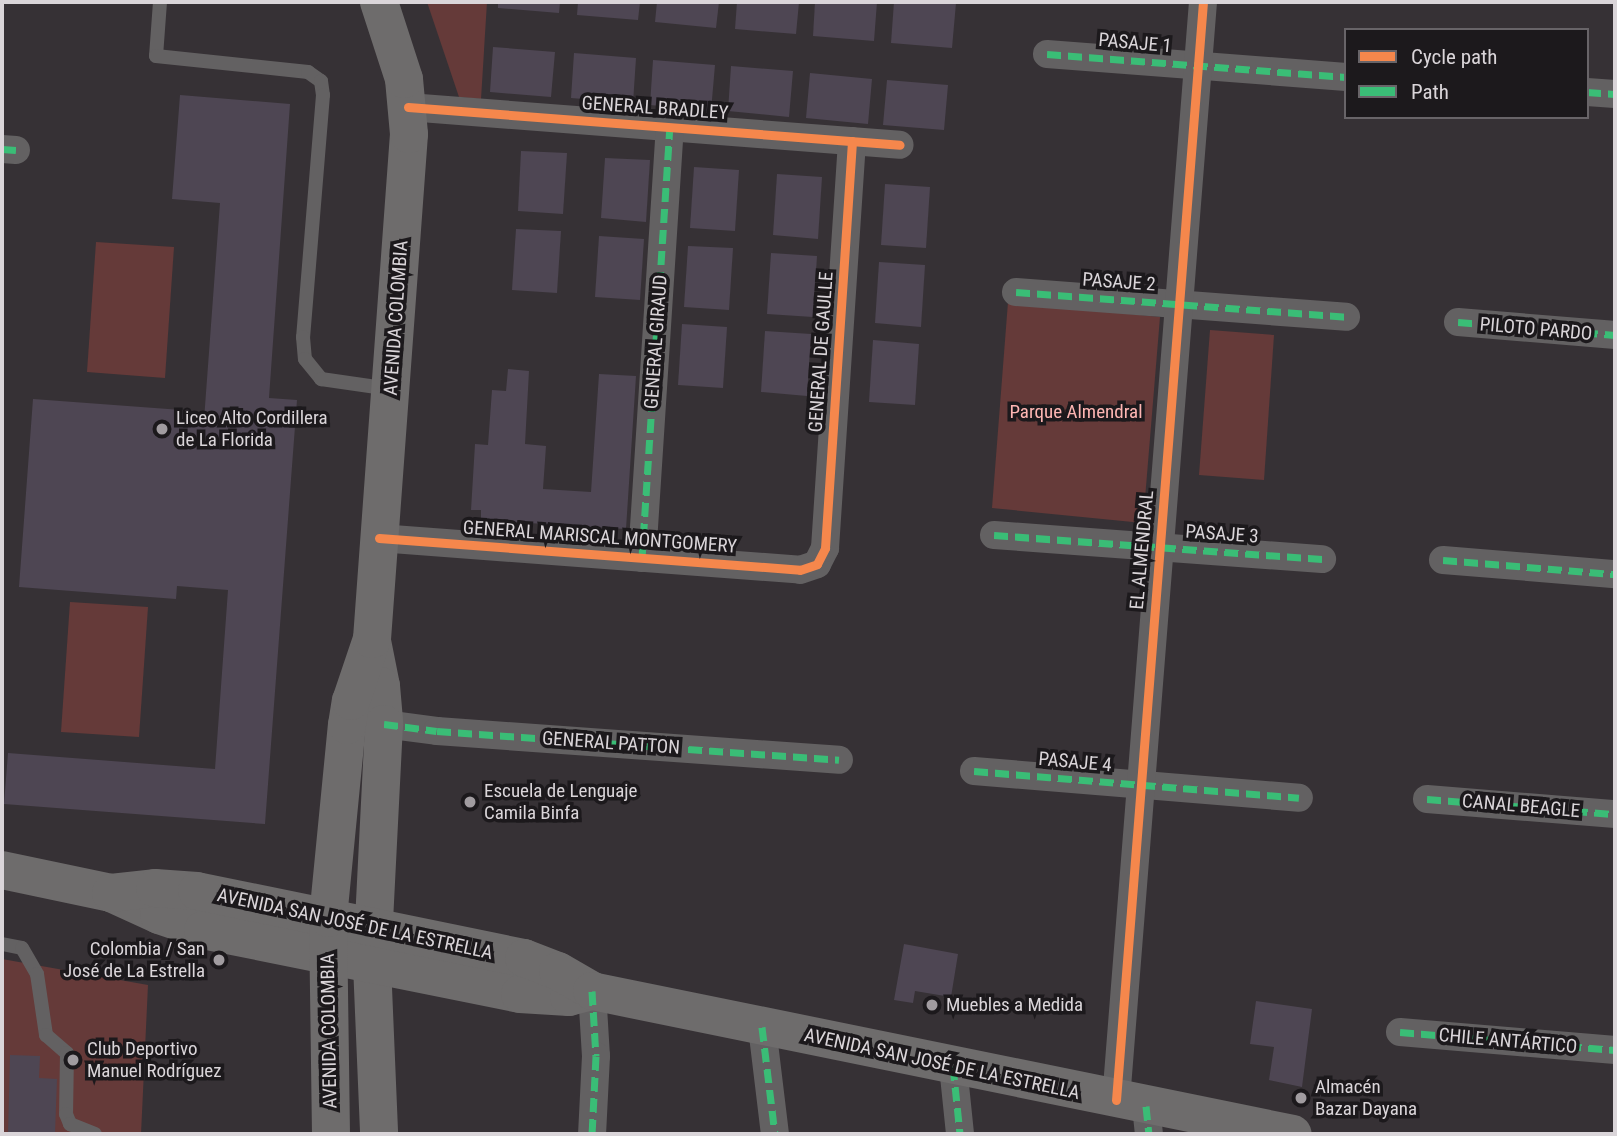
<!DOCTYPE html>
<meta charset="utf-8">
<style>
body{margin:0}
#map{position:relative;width:1617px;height:1136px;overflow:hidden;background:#363135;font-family:"Roboto Condensed",sans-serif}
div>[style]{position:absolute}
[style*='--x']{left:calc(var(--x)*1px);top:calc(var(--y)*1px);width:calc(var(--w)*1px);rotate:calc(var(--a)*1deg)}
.green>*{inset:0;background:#653a39}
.building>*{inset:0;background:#4e4653}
.lane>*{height:14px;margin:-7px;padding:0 7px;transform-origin:7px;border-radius:7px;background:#636162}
.street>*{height:28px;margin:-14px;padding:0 14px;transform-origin:14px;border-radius:14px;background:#636162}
.secondary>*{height:38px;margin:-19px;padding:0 19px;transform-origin:19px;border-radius:19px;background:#6e6c6c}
.quiet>*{height:7px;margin-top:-3.5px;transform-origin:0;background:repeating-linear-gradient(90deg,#3abd76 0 14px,transparent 0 21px)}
.cycleway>*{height:9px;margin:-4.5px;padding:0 4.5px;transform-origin:4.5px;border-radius:4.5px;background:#f5874c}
.dots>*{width:19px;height:19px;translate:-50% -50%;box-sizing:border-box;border:4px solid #1c191c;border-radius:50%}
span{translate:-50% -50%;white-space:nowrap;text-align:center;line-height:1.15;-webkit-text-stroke:7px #1c191c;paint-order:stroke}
.street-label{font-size:19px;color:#dad5d9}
.park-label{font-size:19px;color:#feb6b3}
.poi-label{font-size:19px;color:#dad5d9}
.left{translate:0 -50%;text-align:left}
.right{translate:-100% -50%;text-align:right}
.frame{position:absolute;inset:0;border:4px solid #dad5d9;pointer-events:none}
.legend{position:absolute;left:1344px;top:28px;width:245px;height:91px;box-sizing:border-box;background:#1c191c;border:2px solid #686468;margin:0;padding:9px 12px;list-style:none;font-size:21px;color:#dad5d9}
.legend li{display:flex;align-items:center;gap:14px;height:35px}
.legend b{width:35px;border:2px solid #686468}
</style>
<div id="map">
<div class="green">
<i style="clip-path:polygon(427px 2px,487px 2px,481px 99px,459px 97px)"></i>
<i style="clip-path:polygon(96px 242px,174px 247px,165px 378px,87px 372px)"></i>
<i style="clip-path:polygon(1008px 302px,1160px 317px,1143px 523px,992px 508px)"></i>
<i style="clip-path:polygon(1210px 330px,1274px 335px,1264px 480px,1199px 475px)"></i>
<i style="clip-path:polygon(70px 602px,148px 607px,139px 737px,61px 732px)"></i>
<i style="clip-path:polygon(2px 959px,148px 985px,141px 1134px,2px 1134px)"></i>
</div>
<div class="building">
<i style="clip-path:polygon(498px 2px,560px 2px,559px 13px,498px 8px)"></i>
<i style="clip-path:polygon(578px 2px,640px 2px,638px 20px,577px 15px)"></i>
<i style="clip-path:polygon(657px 2px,719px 2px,716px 28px,655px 22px)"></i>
<i style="clip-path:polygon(737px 2px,799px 2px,796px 34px,735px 29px)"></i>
<i style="clip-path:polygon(815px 2px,877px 2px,874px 41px,813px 36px)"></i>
<i style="clip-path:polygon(894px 2px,956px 3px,952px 48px,891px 43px)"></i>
<i style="clip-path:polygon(493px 47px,555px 52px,551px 97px,490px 92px)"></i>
<i style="clip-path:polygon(574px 53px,636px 58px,633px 103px,571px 98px)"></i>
<i style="clip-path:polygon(653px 60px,715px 65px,711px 111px,650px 105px)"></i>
<i style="clip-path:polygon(731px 66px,793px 71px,789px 117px,728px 111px)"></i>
<i style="clip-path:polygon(810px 73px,872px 79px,868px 124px,806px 118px)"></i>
<i style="clip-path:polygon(887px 80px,948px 85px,944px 130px,883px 125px)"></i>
<i style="clip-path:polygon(180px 95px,290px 104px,269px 398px,297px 400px,265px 824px,4px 804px,8px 753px,215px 769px,228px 590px,177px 586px,176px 599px,19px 587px,33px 399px,195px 411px,194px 420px,204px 420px,220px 203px,172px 199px)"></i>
<i style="clip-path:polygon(521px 151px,567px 153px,563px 214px,518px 211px)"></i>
<i style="clip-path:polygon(605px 158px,650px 160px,646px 222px,601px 218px)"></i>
<i style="clip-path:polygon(694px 167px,739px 170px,735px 231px,690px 228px)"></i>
<i style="clip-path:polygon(777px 174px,822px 177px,818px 239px,773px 235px)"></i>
<i style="clip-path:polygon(885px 184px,930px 187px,926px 248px,881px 245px)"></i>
<i style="clip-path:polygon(516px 229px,561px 231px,557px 293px,512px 290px)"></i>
<i style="clip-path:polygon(599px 236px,644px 239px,640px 300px,595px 297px)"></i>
<i style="clip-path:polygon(688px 246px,733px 248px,729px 310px,684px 307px)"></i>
<i style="clip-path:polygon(771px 253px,817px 256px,813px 317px,767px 314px)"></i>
<i style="clip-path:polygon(879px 262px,925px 265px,921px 327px,875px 323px)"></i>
<i style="clip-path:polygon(682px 324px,727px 327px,723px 388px,678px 385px)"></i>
<i style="clip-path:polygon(765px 331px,811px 334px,807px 396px,761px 392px)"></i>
<i style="clip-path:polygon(873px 340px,919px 344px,915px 405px,869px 402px)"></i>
<i style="clip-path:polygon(508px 369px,529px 371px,525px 444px,546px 446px,543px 489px,591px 492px,599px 374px,636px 376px,626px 529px,481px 520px,481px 510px,471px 510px,475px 444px,488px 445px,492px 390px,506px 391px)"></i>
<i style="clip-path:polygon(904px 944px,958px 954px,951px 997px,915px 991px,913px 1003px,894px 1000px)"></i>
<i style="clip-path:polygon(1256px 1001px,1312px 1009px,1302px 1087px,1269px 1080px,1274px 1047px,1250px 1044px)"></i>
<i style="clip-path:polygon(10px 1055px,40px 1056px,39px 1078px,57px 1079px,55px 1134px,8px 1134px)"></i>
</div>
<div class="lane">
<i style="--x:160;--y:2;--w:54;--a:94.2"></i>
<i style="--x:156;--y:56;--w:153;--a:6"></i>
<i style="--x:308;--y:72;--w:16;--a:35"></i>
<i style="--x:321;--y:81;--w:14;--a:82"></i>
<i style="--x:323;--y:95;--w:243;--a:94.7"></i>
<i style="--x:303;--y:337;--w:22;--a:85"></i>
<i style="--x:305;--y:359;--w:26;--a:51"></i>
<i style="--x:321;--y:379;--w:70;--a:8.2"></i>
<i style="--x:2;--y:944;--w:20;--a:11"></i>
<i style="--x:22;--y:948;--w:30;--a:60"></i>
<i style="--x:37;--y:974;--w:62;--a:81.6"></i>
<i style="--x:46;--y:1035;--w:28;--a:41"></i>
<i style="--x:67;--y:1053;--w:61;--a:90.9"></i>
<i style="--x:66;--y:1114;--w:11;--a:68"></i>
<i style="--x:70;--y:1124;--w:27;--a:22"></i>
</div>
<div class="street">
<i style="--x:1047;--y:54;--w:300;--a:4.4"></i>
<i style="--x:1587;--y:92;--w:28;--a:4"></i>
<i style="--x:408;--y:107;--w:493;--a:4.4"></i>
<i style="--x:2;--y:149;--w:14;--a:4"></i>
<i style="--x:1016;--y:292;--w:331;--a:4.3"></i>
<i style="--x:1458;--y:322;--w:158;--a:4.7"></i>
<i style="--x:994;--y:535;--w:329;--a:4.2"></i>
<i style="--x:379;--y:538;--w:422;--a:4.3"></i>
<i style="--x:800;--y:570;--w:18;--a:-19"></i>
<i style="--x:817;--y:564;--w:18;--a:-63"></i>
<i style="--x:825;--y:548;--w:408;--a:-86.2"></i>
<i style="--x:642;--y:558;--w:433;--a:-86.3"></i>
<i style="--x:1443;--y:560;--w:173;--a:4.7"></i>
<i style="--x:384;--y:724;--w:53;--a:7.5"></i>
<i style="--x:437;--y:731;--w:403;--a:4.1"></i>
<i style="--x:974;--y:771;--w:326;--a:4.7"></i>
<i style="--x:1427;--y:799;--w:189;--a:4.6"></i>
<i style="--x:592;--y:991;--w:65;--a:86.5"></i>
<i style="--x:596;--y:1056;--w:78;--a:92.9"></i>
<i style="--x:762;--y:1027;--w:108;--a:83.1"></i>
<i style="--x:1400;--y:1032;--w:216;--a:4.8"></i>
<i style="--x:953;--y:1066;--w:68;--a:84.1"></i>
<i style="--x:1116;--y:1100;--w:1101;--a:-85.47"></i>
<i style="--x:1146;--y:1106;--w:28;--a:84"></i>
</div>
<div class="secondary">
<i style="--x:372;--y:641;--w:46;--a:78.7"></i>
<i style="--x:381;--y:686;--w:38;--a:85"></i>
<i style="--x:384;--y:724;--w:240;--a:92.9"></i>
<i style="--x:372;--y:964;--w:170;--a:87.6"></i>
<i style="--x:2;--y:870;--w:111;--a:11.9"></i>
<i style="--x:111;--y:893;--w:53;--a:24.6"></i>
<i style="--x:159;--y:915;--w:46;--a:18.8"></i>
<i style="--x:203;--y:930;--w:323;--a:11.4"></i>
<i style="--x:520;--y:994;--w:49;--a:3.5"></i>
<i style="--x:569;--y:997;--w:24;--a:-15"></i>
<i style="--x:111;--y:893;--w:44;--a:-6.5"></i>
<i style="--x:155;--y:888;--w:42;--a:4.1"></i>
<i style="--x:197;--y:891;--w:334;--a:11.6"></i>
<i style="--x:524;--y:958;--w:36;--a:21"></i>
<i style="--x:558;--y:971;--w:39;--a:30"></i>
<i style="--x:592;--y:991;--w:715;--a:11.53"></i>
<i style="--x:331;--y:1134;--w:216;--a:-90.8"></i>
<i style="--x:328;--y:918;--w:194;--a:-84.4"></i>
<i style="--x:347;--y:725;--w:24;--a:-81"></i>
<i style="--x:351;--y:701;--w:65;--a:-71.3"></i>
<i style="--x:372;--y:639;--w:506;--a:-85.81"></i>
<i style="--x:409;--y:134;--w:55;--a:-95.2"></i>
<i style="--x:404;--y:79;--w:81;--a:-108"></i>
</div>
<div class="quiet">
<i style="--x:1047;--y:54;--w:300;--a:4.4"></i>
<i style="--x:1587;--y:92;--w:28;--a:4"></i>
<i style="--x:2;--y:149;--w:14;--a:4"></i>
<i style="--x:1016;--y:292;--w:331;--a:4.3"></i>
<i style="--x:1458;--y:322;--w:158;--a:4.7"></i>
<i style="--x:994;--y:535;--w:329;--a:4.2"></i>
<i style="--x:642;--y:558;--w:433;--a:-86.3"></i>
<i style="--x:1443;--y:560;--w:173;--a:4.7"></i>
<i style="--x:384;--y:724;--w:53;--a:7.5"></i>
<i style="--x:437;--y:731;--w:403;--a:4.1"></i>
<i style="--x:974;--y:771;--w:326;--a:4.7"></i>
<i style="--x:1427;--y:799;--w:189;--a:4.6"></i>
<i style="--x:592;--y:991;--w:65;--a:86.5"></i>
<i style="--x:596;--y:1056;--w:78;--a:92.9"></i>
<i style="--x:762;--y:1027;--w:108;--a:83.1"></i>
<i style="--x:1400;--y:1032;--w:216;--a:4.8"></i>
<i style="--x:953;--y:1066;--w:68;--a:84.1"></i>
<i style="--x:1146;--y:1106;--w:28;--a:84"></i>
</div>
<div class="cycleway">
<i style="--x:408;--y:107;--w:493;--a:4.4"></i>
<i style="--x:379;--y:538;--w:422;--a:4.3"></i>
<i style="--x:800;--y:570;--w:18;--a:-19"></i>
<i style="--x:817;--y:564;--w:18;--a:-63"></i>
<i style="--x:825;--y:548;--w:408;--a:-86.2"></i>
<i style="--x:1116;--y:1100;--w:1101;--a:-85.47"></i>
</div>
<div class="dots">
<i style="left:162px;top:429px;background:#a19ca0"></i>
<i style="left:470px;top:802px;background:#a19ca0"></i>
<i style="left:219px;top:960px;background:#a19ca0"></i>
<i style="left:932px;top:1005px;background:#a19ca0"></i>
<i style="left:73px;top:1060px;background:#a19ca0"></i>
<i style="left:1301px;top:1098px;background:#a19ca0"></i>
</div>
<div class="street-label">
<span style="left:1135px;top:43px;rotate:5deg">PASAJE 1</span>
<span style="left:655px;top:108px;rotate:4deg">GENERAL BRADLEY</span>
<span style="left:1119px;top:282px;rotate:4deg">PASAJE 2</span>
<span style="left:396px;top:318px;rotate:-86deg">AVENIDA COLOMBIA</span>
<span style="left:1536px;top:329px;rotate:5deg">PILOTO PARDO</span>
<span style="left:656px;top:342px;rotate:-86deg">GENERAL GIRAUD</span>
<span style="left:821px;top:352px;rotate:-86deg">GENERAL DE GAULLE</span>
<span style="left:1222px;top:534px;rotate:4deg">PASAJE 3</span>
<span style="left:600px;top:537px;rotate:4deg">GENERAL MARISCAL MONTGOMERY</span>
<span style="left:1142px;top:550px;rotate:-85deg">EL ALMENDRAL</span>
<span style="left:611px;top:743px;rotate:4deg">GENERAL PATTON</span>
<span style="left:1075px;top:762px;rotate:5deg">PASAJE 4</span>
<span style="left:1521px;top:806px;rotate:5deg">CANAL BEAGLE</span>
<span style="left:355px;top:924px;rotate:12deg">AVENIDA SAN JOSÉ DE LA ESTRELLA</span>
<span style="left:329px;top:1031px;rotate:-91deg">AVENIDA COLOMBIA</span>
<span style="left:1508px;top:1041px;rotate:5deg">CHILE ANTÁRTICO</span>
<span style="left:942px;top:1064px;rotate:12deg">AVENIDA SAN JOSÉ DE LA ESTRELLA</span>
</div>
<div class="park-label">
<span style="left:1076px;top:412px">Parque Almendral</span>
</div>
<div class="poi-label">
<span class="left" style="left:176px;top:429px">Liceo Alto Cordillera<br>de La Florida</span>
<span class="left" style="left:484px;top:802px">Escuela de Lenguaje<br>Camila Binfa</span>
<span class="right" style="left:205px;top:960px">Colombia / San<br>José de La Estrella</span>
<span class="left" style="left:946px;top:1005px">Muebles a Medida</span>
<span class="left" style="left:87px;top:1060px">Club Deportivo<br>Manuel Rodríguez</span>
<span class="left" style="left:1315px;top:1098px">Almacén<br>Bazar Dayana</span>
</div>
<div class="frame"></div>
<ul class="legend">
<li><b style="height:9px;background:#f5874c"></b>Cycle path</li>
<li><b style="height:9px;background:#3abd76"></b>Path</li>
</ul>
</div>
